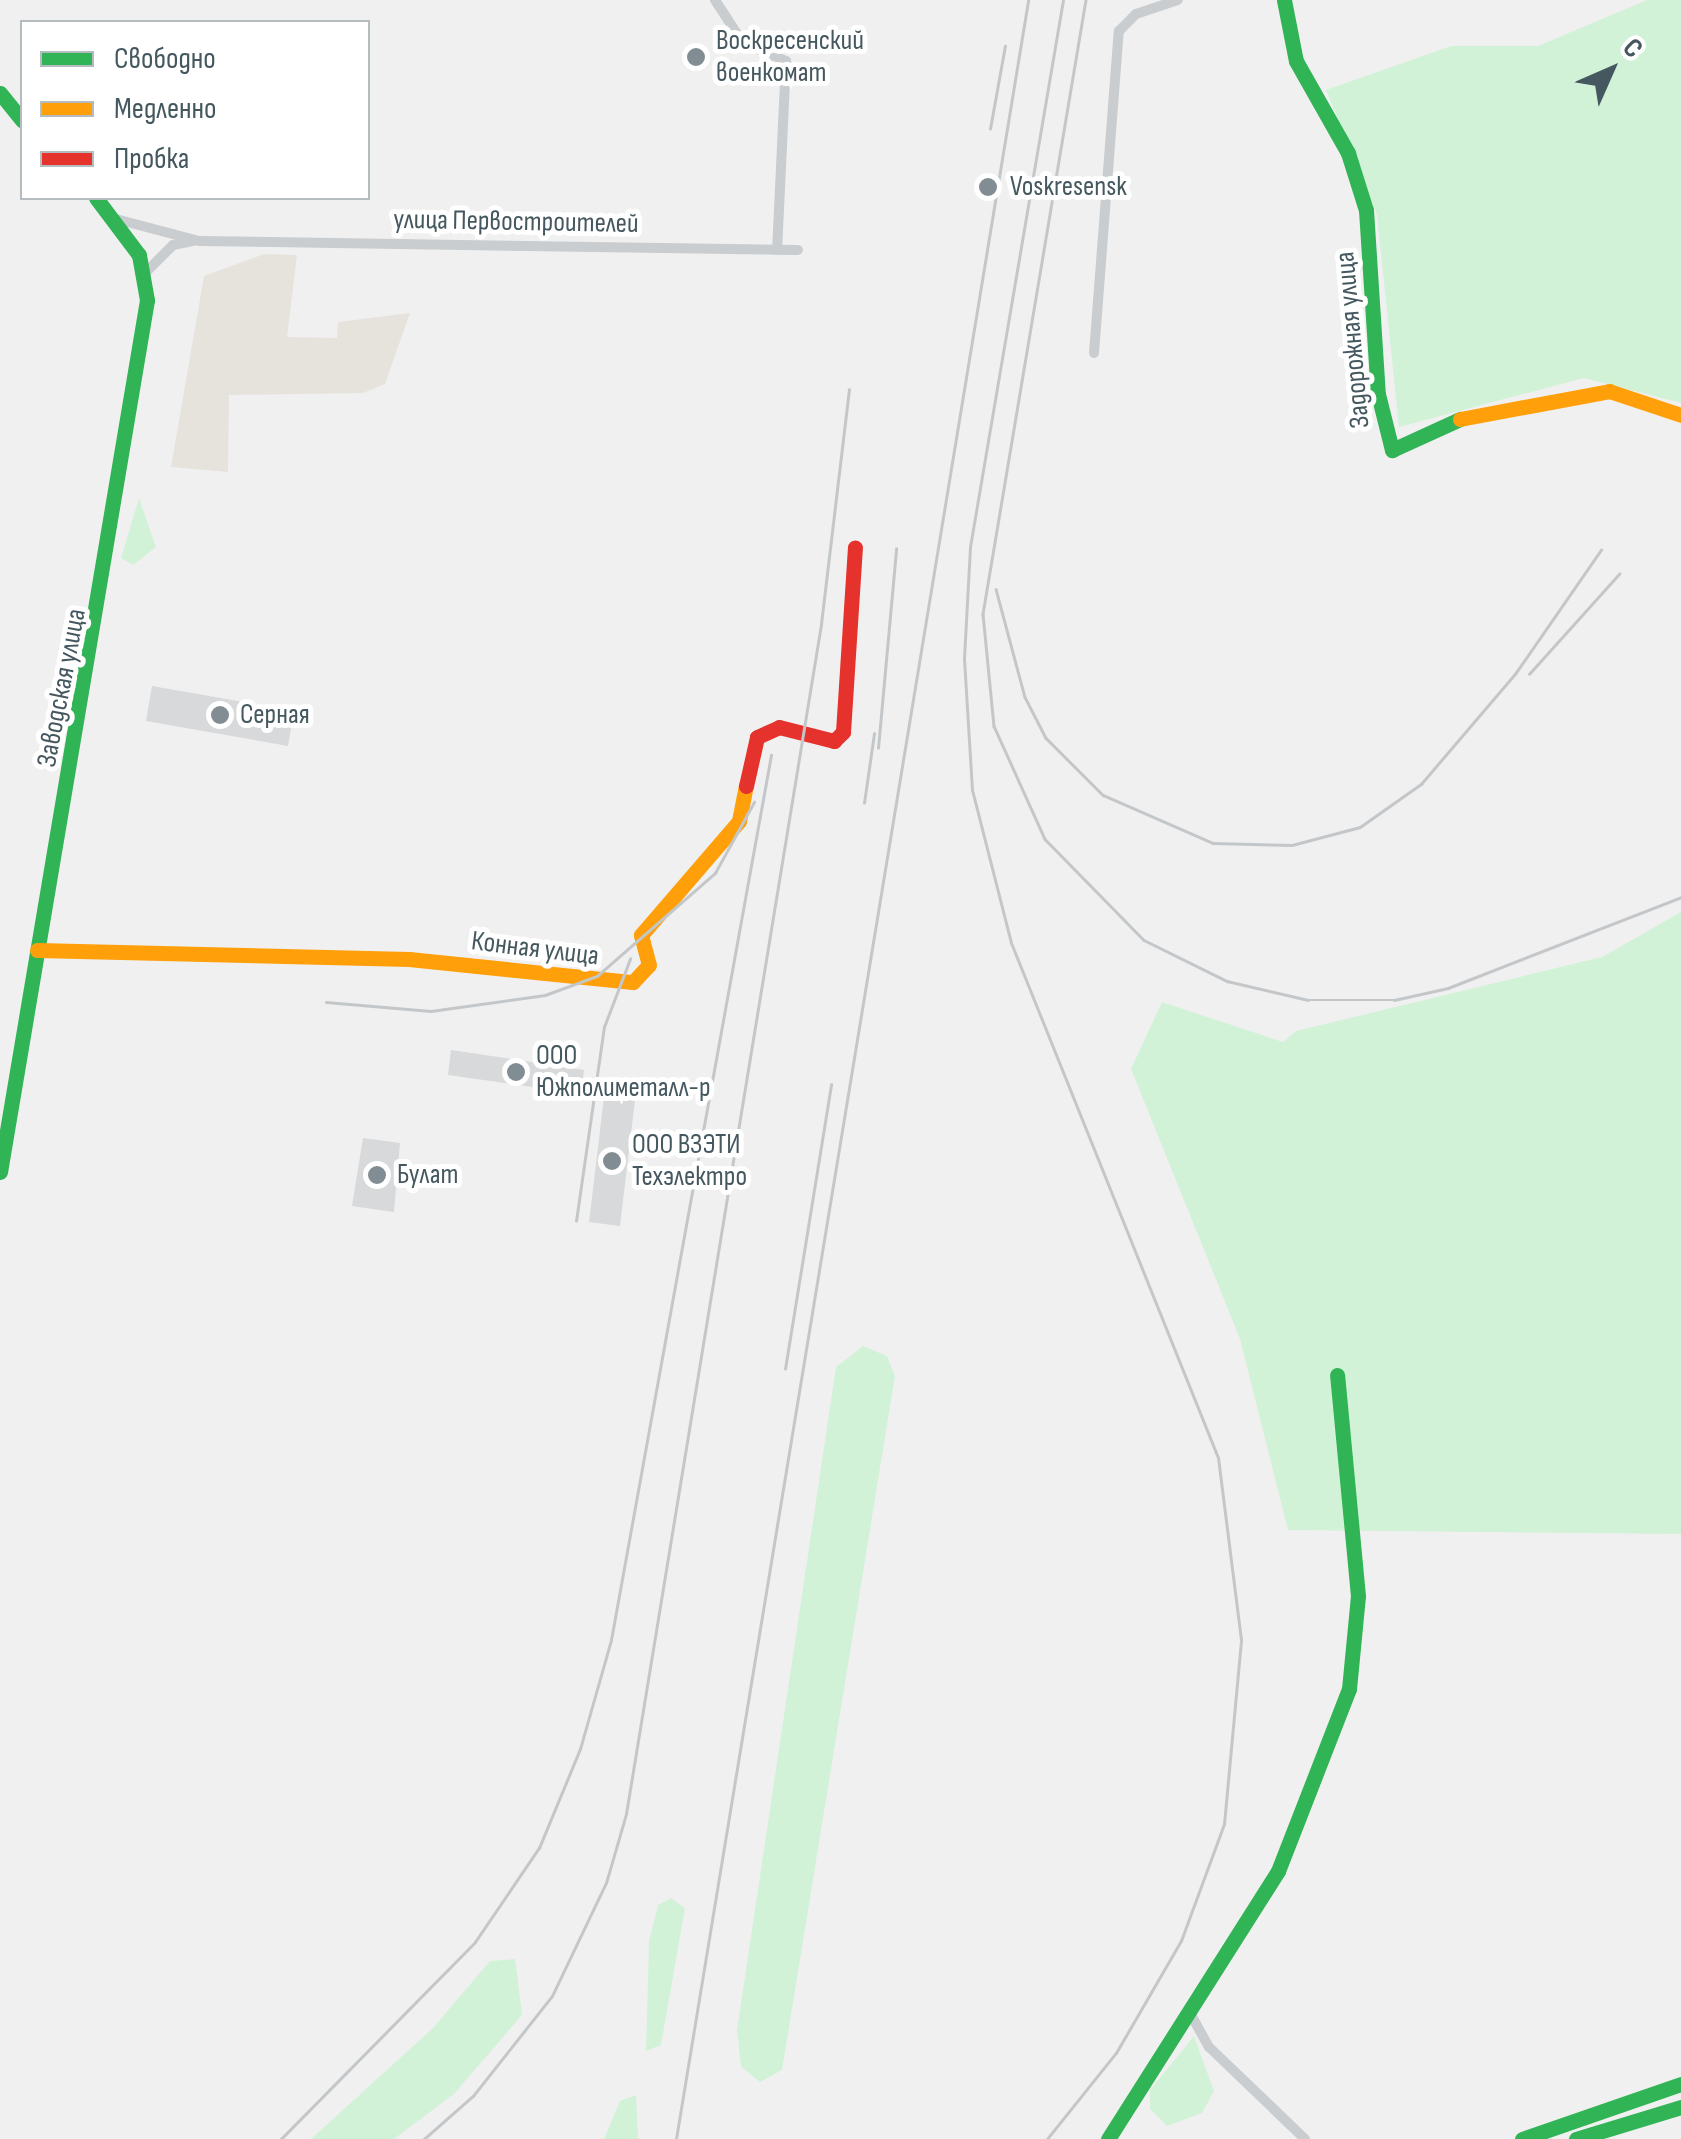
<!DOCTYPE html>
<meta charset="utf-8">
<style>
body{margin:0}
#map{position:relative;width:1681px;height:2139px;overflow:hidden;background:#f1f0f0;font-family:"Sofia Sans Condensed",sans-serif}
div>[style]{position:absolute}
[style*='--x']{left:calc(var(--x)*1px);top:calc(var(--y)*1px);width:calc(var(--w)*1px);rotate:calc(var(--a)*1deg)}
.commercial>*{inset:0;background:#e6e3dd}
.green>*{inset:0;background:#d2f2d8}
.building>*{inset:0;background:#d7d9da}
.street>*{height:10px;margin:-5px;padding:0 5px;transform-origin:5px;border-radius:5px;background:#c9cdcf}
.fast>*{height:15px;margin:-7.5px;padding:0 7.5px;transform-origin:7.5px;border-radius:7.5px;background:#30b455}
.slow>*{height:15px;margin:-7.5px;padding:0 7.5px;transform-origin:7.5px;border-radius:7.5px;background:#ff9f0a}
.jam>*{height:15px;margin:-7.5px;padding:0 7.5px;transform-origin:7.5px;border-radius:7.5px;background:#e5322d}
.rail>*{height:2.5px;margin:-1.25px;padding:0 1.25px;transform-origin:1.25px;border-radius:1.25px;background:#c4c7c9}
.dots>*{width:28px;height:28px;translate:-50% -50%;box-sizing:border-box;border:5px solid #fff;border-radius:50%}
span{translate:-50% -50%;white-space:nowrap;text-align:center;line-height:1.15;-webkit-text-stroke:10px #fff;paint-order:stroke}
.poi-label{font-size:28px;color:#45585f}
.left{translate:0 -50%;text-align:left}
.street-label{font-size:28px;color:#45585f}
.legend{position:absolute;left:20px;top:20px;width:350px;height:180px;box-sizing:border-box;background:#fff;border:2px solid #b5bcbf;margin:0;padding:12px 18px;list-style:none;font-size:30px;color:#45585f}
.legend li{display:flex;align-items:center;gap:20px;height:50px}
.legend b{width:50px;border:2px solid #b5bcbf}
.north{position:absolute;left:1561px;top:20px;width:100px;height:100px;-webkit-text-stroke:8px #fff;paint-order:stroke;rotate:45deg;font-size:28px;font-weight:700;line-height:40px;text-align:center;color:#45585f}
.north::after{content:'';display:block;margin:auto;width:35px;height:45px;background:#45585f;clip-path:polygon(50% 0,100% 100%,50% 72%,0 100%)}
</style>
<div id="map">
<div class="commercial">
<i style="clip-path:polygon(264px 254px,297px 255px,287px 337px,337px 338px,338px 322px,410px 313px,385px 384px,363px 393px,229px 395px,228px 472px,171px 467px,204px 276px)"></i>
</div>
<div class="green">
<i style="clip-path:polygon(1647px 0,1681px 0,1681px 403px,1584px 378px,1399px 427px,1377px 215px,1326px 90px,1451px 46px,1538px 46px)"></i>
<i style="clip-path:polygon(139px 498px,156px 547px,133px 565px,121px 558px)"></i>
<i style="clip-path:polygon(1681px 912px,1681px 1534px,1288px 1530px,1240px 1339px,1131px 1069px,1162px 1002px,1283px 1042px,1296px 1031px,1602px 957px)"></i>
<i style="clip-path:polygon(863px 1346px,887px 1356px,895px 1376px,782px 2070px,760px 2082px,741px 2067px,737px 2030px,836px 1367px)"></i>
<i style="clip-path:polygon(671px 1898px,685px 1908px,661px 2045px,646px 2051px,649px 1941px,658px 1905px)"></i>
<i style="clip-path:polygon(515px 1959px,522px 2015px,454px 2094px,394px 2139px,311px 2139px,433px 2028px,490px 1961px)"></i>
<i style="clip-path:polygon(1194px 2036px,1214px 2091px,1202px 2113px,1167px 2126px,1150px 2109px,1150px 2090px)"></i>
<i style="clip-path:polygon(636px 2095px,638px 2139px,604px 2139px,620px 2101px)"></i>
</div>
<div class="building">
<i style="clip-path:polygon(152px 686px,294px 711px,288px 746px,146px 721px)"></i>
<i style="clip-path:polygon(451px 1050px,584px 1070px,581px 1094px,448px 1075px)"></i>
<i style="clip-path:polygon(604px 1097px,635px 1100px,620px 1226px,589px 1222px)"></i>
<i style="clip-path:polygon(363px 1138px,400px 1143px,394px 1212px,352px 1206px)"></i>
</div>
<div class="street">
<i style="--x:715;--y:0;--w:51;--a:56.9"></i>
<i style="--x:743;--y:43;--w:47;--a:22.7"></i>
<i style="--x:786;--y:61;--w:189;--a:92.7"></i>
<i style="--x:116;--y:219;--w:86;--a:14.8"></i>
<i style="--x:199;--y:241;--w:599;--a:0.86"></i>
<i style="--x:146;--y:272;--w:38;--a:-45"></i>
<i style="--x:173;--y:245;--w:20;--a:-11"></i>
<i style="--x:1094;--y:353;--w:323;--a:-85.6"></i>
<i style="--x:1119;--y:31;--w:24;--a:-45"></i>
<i style="--x:1136;--y:14;--w:44;--a:-18.4"></i>
<i style="--x:1190;--y:2013;--w:39;--a:61"></i>
<i style="--x:1209;--y:2047;--w:133;--a:43.8"></i>
</div>
<div class="fast">
<i style="--x:1284;--y:0;--w:62;--a:78.9"></i>
<i style="--x:1296;--y:61;--w:106;--a:60.5"></i>
<i style="--x:1348;--y:153;--w:60;--a:72.5"></i>
<i style="--x:1366;--y:210;--w:184;--a:86.3"></i>
<i style="--x:1378;--y:394;--w:58;--a:76"></i>
<i style="--x:1392;--y:450;--w:75;--a:-24.5"></i>
<i style="--x:0;--y:93;--w:35;--a:51"></i>
<i style="--x:0;--y:1172;--w:884;--a:-80.43"></i>
<i style="--x:147;--y:300;--w:46;--a:-100.1"></i>
<i style="--x:139;--y:255;--w:71;--a:-127"></i>
<i style="--x:1108;--y:2139;--w:317;--a:-57.6"></i>
<i style="--x:1278;--y:1871;--w:195;--a:-68.7"></i>
<i style="--x:1349;--y:1689;--w:93;--a:-84.5"></i>
<i style="--x:1358;--y:1596;--w:222;--a:-95.4"></i>
<i style="--x:1522;--y:2139;--w:168;--a:-19.1"></i>
<i style="--x:1576;--y:2139;--w:110;--a:-16.9"></i>
</div>
<div class="slow">
<i style="--x:1460;--y:419;--w:152;--a:-10.6"></i>
<i style="--x:1609;--y:391;--w:76;--a:18.4"></i>
<i style="--x:37;--y:950;--w:372;--a:1.4"></i>
<i style="--x:409;--y:959;--w:225;--a:5.9"></i>
<i style="--x:633;--y:982;--w:23;--a:-47"></i>
<i style="--x:649;--y:965;--w:31;--a:-105"></i>
<i style="--x:641;--y:935;--w:150;--a:-49.3"></i>
<i style="--x:739;--y:821;--w:36;--a:-79"></i>
</div>
<div class="jam">
<i style="--x:746;--y:786;--w:50;--a:-77.3"></i>
<i style="--x:757;--y:737;--w:24;--a:-24"></i>
<i style="--x:779;--y:727;--w:57;--a:14.3"></i>
<i style="--x:834;--y:741;--w:13;--a:-45"></i>
<i style="--x:843;--y:732;--w:185;--a:-86.3"></i>
</div>
<div class="rail">
<i style="--x:1086;--y:0;--w:623;--a:99.52"></i>
<i style="--x:983;--y:614;--w:113;--a:84.4"></i>
<i style="--x:994;--y:726;--w:124;--a:65.7"></i>
<i style="--x:1045;--y:839;--w:141;--a:45.6"></i>
<i style="--x:1144;--y:940;--w:93;--a:26.3"></i>
<i style="--x:1227;--y:981;--w:83;--a:13.2"></i>
<i style="--x:1308;--y:1000;--w:86;--a:0"></i>
<i style="--x:1394;--y:1000;--w:55;--a:-12.5"></i>
<i style="--x:1448;--y:988;--w:250;--a:-21.3"></i>
<i style="--x:990;--y:129;--w:84;--a:-79.8"></i>
<i style="--x:996;--y:589;--w:112;--a:75"></i>
<i style="--x:1025;--y:697;--w:46;--a:62.9"></i>
<i style="--x:1046;--y:738;--w:81;--a:45"></i>
<i style="--x:1103;--y:795;--w:120;--a:23.6"></i>
<i style="--x:1213;--y:843;--w:79;--a:1.5"></i>
<i style="--x:1292;--y:845;--w:70;--a:-14.8"></i>
<i style="--x:1360;--y:827;--w:75;--a:-35.2"></i>
<i style="--x:1421;--y:784;--w:145;--a:-49.5"></i>
<i style="--x:1515;--y:674;--w:151;--a:-55.3"></i>
<i style="--x:1529;--y:674;--w:135;--a:-48"></i>
<i style="--x:878;--y:748;--w:200;--a:-84.8"></i>
<i style="--x:864;--y:803;--w:70;--a:-81.8"></i>
<i style="--x:326;--y:1002;--w:105;--a:4.9"></i>
<i style="--x:431;--y:1011;--w:115;--a:-8"></i>
<i style="--x:545;--y:995;--w:55;--a:-20.1"></i>
<i style="--x:597;--y:976;--w:157;--a:-41.1"></i>
<i style="--x:715;--y:873;--w:81;--a:-61.2"></i>
<i style="--x:576;--y:1221;--w:196;--a:-81.8"></i>
<i style="--x:604;--y:1027;--w:73;--a:-69.1"></i>
<i style="--x:785;--y:1369;--w:288;--a:-80.8"></i>
<i style="--x:281;--y:2139;--w:276;--a:-45.4"></i>
<i style="--x:475;--y:1942;--w:114;--a:-55.8"></i>
<i style="--x:539;--y:1848;--w:107;--a:-67.5"></i>
<i style="--x:580;--y:1749;--w:113;--a:-74.1"></i>
<i style="--x:611;--y:1640;--w:899;--a:-79.75"></i>
<i style="--x:424;--y:2139;--w:65;--a:-41.3"></i>
<i style="--x:473;--y:2096;--w:127;--a:-51.7"></i>
<i style="--x:552;--y:1996;--w:125;--a:-64.5"></i>
<i style="--x:606;--y:1883;--w:72;--a:-73.8"></i>
<i style="--x:626;--y:1814;--w:1206;--a:-80.69"></i>
<i style="--x:821;--y:624;--w:236;--a:-83.2"></i>
<i style="--x:676;--y:2139;--w:2168;--a:-80.65"></i>
<i style="--x:1047;--y:2139;--w:110;--a:-51.3"></i>
<i style="--x:1116;--y:2053;--w:129;--a:-59.9"></i>
<i style="--x:1181;--y:1941;--w:125;--a:-69.8"></i>
<i style="--x:1224;--y:1824;--w:185;--a:-84.7"></i>
<i style="--x:1241;--y:1640;--w:183;--a:-97.2"></i>
<i style="--x:1218;--y:1458;--w:555;--a:-111.9"></i>
<i style="--x:1011;--y:943;--w:158;--a:-104.3"></i>
<i style="--x:972;--y:790;--w:132;--a:-93.5"></i>
<i style="--x:964;--y:658;--w:111;--a:-86.9"></i>
<i style="--x:970;--y:547;--w:555;--a:-80.35"></i>
</div>
<div class="dots">
<i style="left:696px;top:57px;background:#818d92"></i>
<i style="left:988px;top:187px;background:#818d92"></i>
<i style="left:220px;top:715px;background:#818d92"></i>
<i style="left:516px;top:1072px;background:#818d92"></i>
<i style="left:612px;top:1161px;background:#818d92"></i>
<i style="left:377px;top:1175px;background:#818d92"></i>
</div>
<div class="poi-label">
<span class="left" style="left:716px;top:57px">Воскресенский<br>военкомат</span>
<span class="left" style="left:1010px;top:187px">Voskresensk</span>
<span class="left" style="left:240px;top:715px">Серная</span>
<span class="left" style="left:536px;top:1072px">ООО<br>Южполиметалл-р</span>
<span class="left" style="left:632px;top:1161px">ООО ВЗЭТИ<br>Техэлектро</span>
<span class="left" style="left:397px;top:1175px">Булат</span>
</div>
<div class="street-label">
<span style="left:516px;top:222px;rotate:1deg">улица Первостроителей</span>
<span style="left:1353px;top:340px;rotate:-95deg">Задорожная улица</span>
<span style="left:62px;top:688px;rotate:-79deg">Заводская улица</span>
<span style="left:535px;top:949px;rotate:7deg">Конная улица</span>
</div>
<ul class="legend">
<li><b style="height:12px;background:#30b455"></b>Свободно</li>
<li><b style="height:12px;background:#ff9f0a"></b>Медленно</li>
<li><b style="height:12px;background:#e5322d"></b>Пробка</li>
</ul>
<div class="north">С</div>
</div>
